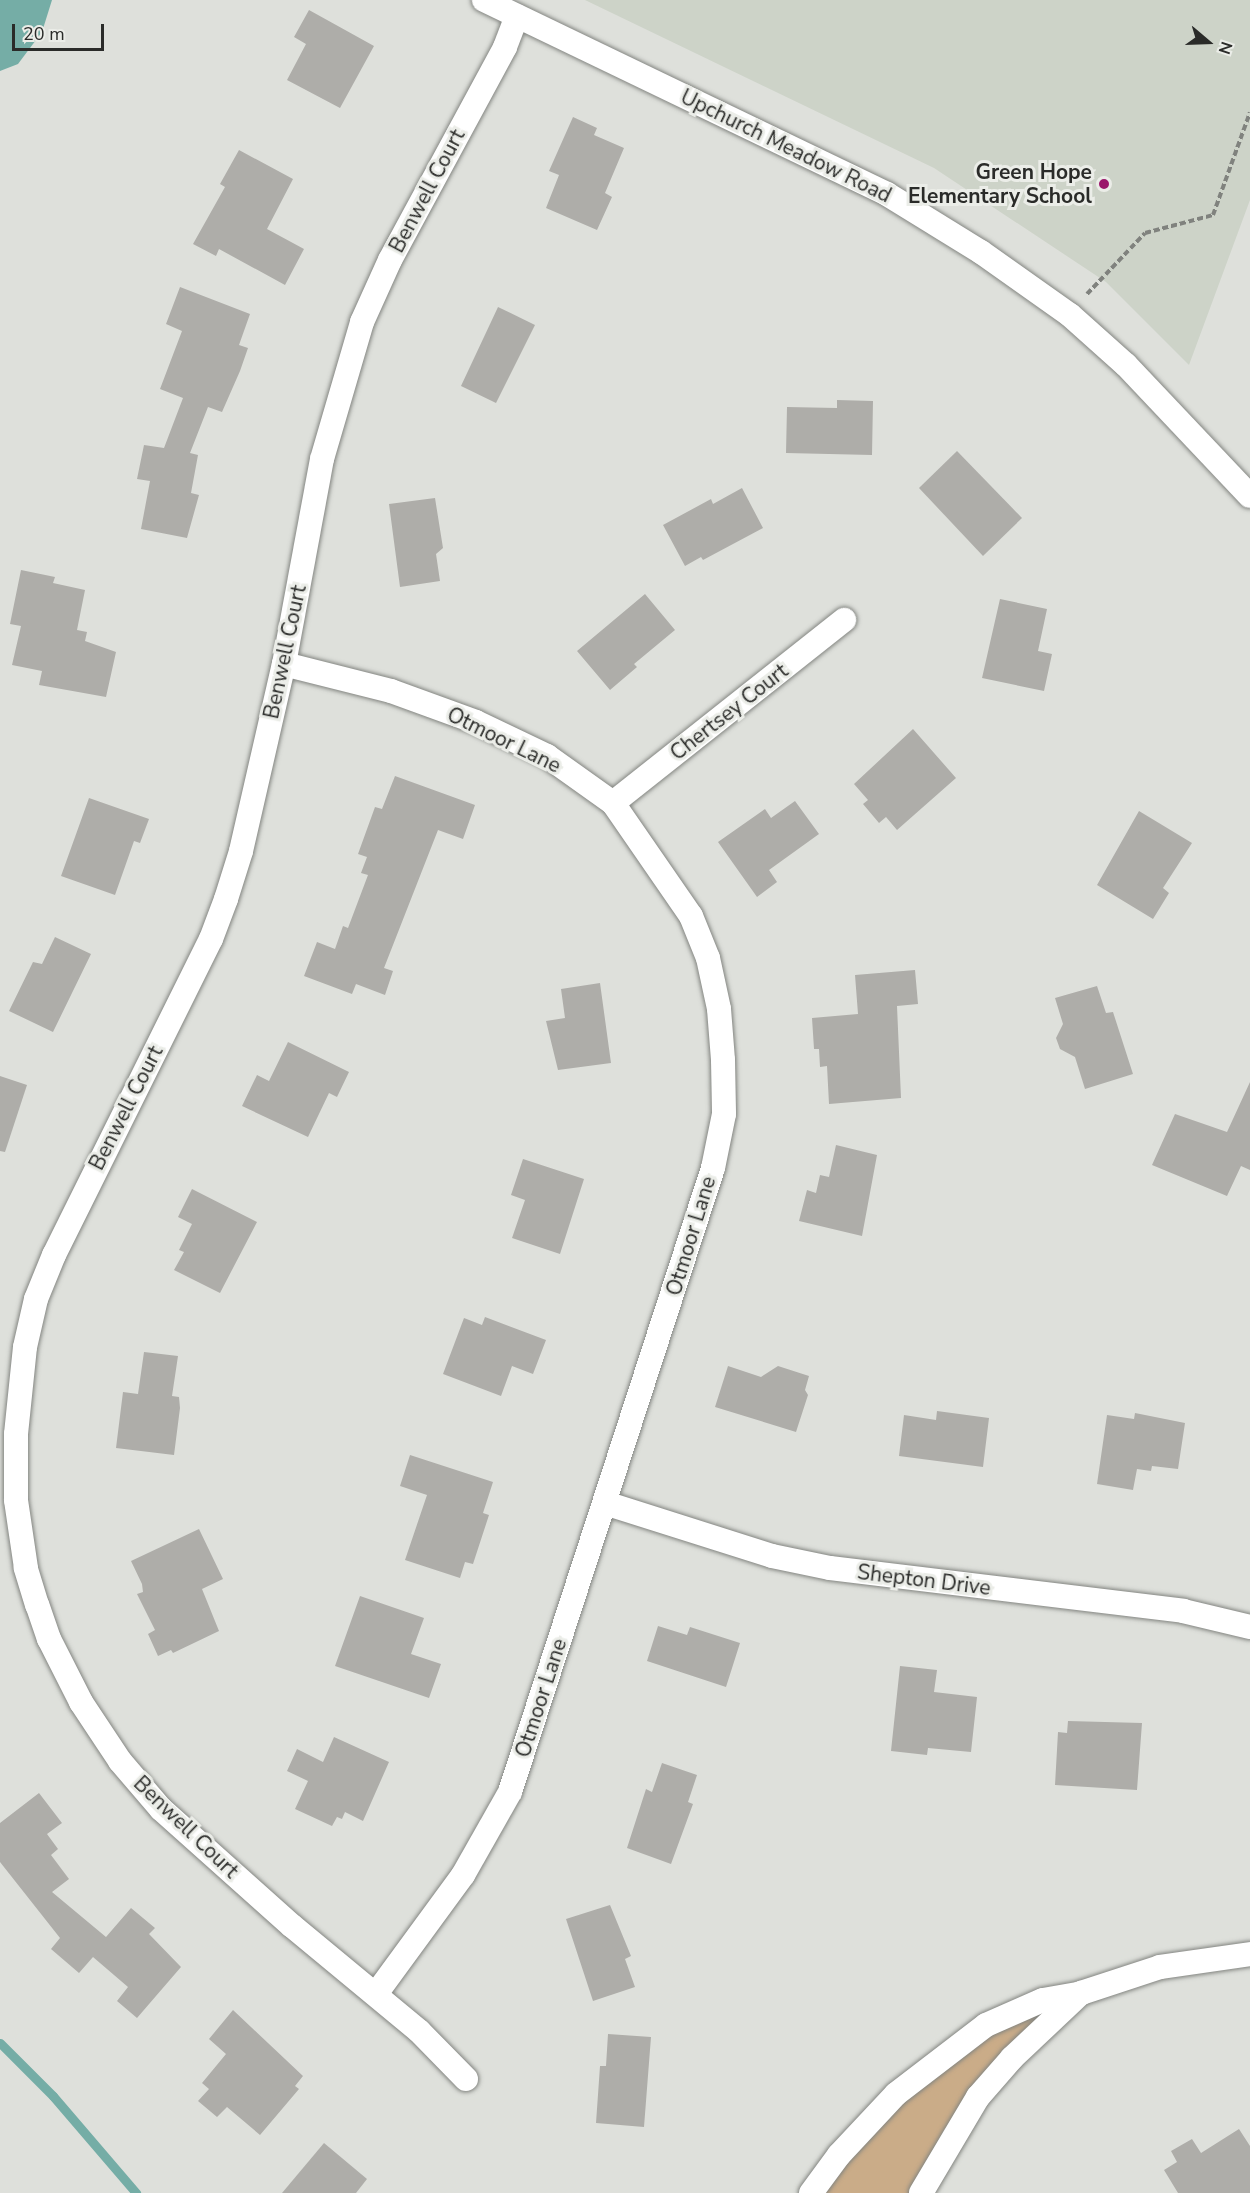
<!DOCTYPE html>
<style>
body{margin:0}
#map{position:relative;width:1250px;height:2193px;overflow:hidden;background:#dee0db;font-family:"Nunito Sans",sans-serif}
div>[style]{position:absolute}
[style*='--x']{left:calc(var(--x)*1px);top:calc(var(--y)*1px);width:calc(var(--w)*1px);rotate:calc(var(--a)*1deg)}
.built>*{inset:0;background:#cdd3c8}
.forest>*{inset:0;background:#caac88}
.water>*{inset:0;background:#75ada6}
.stream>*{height:9px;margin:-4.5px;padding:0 4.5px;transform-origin:4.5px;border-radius:4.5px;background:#75ada6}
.building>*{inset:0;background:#aeada9}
.path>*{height:4px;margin-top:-2px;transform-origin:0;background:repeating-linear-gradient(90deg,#80827e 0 6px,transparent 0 9px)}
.roads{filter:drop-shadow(0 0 2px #838581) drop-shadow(0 0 2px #838581)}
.minor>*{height:24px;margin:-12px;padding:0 12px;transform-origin:12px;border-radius:12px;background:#fff}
.dots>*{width:16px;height:16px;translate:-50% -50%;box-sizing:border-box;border:3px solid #ebede8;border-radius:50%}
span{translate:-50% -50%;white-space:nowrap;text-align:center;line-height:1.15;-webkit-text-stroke:6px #ebede8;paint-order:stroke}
.street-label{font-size:21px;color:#2a2b29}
.poi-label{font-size:21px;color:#2a2b29;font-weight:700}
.right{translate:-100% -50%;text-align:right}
.north{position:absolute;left:1178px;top:12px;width:60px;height:60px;-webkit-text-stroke:4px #ebede8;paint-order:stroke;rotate:109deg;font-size:16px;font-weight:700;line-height:24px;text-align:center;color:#2a2b29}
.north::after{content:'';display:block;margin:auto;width:21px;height:27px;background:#2a2b29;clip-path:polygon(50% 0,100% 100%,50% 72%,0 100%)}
.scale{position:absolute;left:12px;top:24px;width:92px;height:27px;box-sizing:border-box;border:3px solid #2a2b29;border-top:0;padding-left:8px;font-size:18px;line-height:21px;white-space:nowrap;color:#2a2b29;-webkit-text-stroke:4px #ebede8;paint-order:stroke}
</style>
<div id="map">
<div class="built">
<i style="clip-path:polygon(585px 0,1250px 0,1250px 200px,1189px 365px,1106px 282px,934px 168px)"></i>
</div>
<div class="forest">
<i style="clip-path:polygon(1058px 2004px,1000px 2057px,944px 2130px,909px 2193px,823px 2193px,891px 2110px,959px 2051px)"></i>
</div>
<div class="water">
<i style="clip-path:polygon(0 0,52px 0,42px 32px,18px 64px,0 71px)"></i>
</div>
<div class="stream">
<i style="--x:0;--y:2043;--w:75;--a:45"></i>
<i style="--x:53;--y:2096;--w:128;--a:49.4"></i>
</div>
<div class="building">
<i style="clip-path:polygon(309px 10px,374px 46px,340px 108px,287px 80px,306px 44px,294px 37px)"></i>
<i style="clip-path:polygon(573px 117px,597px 128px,594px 135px,624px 148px,605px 193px,612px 197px,597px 230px,546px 208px,559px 175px,549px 171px)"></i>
<i style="clip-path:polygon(239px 150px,293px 179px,267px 229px,304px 249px,285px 285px,219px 249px,216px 256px,193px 244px,225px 187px,220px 184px)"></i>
<i style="clip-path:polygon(180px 287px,250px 314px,239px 345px,248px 348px,240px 371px,222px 412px,208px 407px,190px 453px,198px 455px,191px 493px,199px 495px,187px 538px,141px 529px,150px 481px,137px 479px,144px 445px,164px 448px,183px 398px,160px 389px,182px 331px,166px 324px)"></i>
<i style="clip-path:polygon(498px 307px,535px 325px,496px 403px,461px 386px)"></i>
<i style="clip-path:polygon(837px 400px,873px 401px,872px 455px,786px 453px,787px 407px,837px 408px)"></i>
<i style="clip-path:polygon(957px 451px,1022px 518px,983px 556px,919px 488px)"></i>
<i style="clip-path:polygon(742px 488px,763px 528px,703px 560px,701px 557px,685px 566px,663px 525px,711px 499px,713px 504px)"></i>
<i style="clip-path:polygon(435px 498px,443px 548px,436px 554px,440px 581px,400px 587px,389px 504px)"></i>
<i style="clip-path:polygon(21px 570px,55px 577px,53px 583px,85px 590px,77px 630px,87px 632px,85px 641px,116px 652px,106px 697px,39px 685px,42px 671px,12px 665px,21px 626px,10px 624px)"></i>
<i style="clip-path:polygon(645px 594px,675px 630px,634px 664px,637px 667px,610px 690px,577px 651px)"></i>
<i style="clip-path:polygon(1000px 599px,1047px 609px,1038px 651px,1052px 654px,1044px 691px,982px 678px)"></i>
<i style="clip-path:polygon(913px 729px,956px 778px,897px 830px,886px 817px,879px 823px,863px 804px,868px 800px,854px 784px)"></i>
<i style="clip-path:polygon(395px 776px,475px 805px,463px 839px,438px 830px,384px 968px,393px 971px,385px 995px,356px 984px,352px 994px,304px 976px,317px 942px,335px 949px,343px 926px,348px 928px,368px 875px,361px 873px,367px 857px,358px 854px,375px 807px,382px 809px)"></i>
<i style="clip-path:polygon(89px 798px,149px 819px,140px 843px,134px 841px,115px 895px,61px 876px)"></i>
<i style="clip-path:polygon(795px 801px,819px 834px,769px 870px,777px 882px,757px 897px,718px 842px,765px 809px,771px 818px)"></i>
<i style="clip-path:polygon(1139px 811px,1192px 843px,1163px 888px,1169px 893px,1153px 919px,1097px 885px)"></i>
<i style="clip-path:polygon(55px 937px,91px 954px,53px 1032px,9px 1011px,33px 962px,42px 964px)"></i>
<i style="clip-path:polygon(915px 970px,918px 1004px,897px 1006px,901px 1098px,829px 1104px,827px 1066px,820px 1067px,819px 1049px,814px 1049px,812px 1018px,858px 1014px,855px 975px)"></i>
<i style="clip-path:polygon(600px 983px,611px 1063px,558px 1070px,546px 1021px,565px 1018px,561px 989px)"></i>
<i style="clip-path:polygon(1097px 986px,1106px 1013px,1113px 1012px,1133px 1074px,1085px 1089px,1075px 1057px,1060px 1049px,1056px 1038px,1063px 1024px,1055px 998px)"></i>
<i style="clip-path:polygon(288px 1042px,349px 1072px,337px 1097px,329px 1093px,308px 1137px,242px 1106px,257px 1075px,269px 1081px)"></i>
<i style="clip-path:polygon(0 1076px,27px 1085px,5px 1152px,0 1151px)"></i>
<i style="clip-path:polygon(1250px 1082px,1250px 1170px,1241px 1166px,1227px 1196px,1152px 1165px,1175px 1114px,1227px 1132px)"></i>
<i style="clip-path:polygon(836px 1145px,877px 1155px,862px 1236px,799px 1221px,807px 1190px,816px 1193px,820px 1175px,829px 1177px)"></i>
<i style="clip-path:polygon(523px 1159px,584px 1179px,560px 1254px,512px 1238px,525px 1200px,511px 1195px)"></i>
<i style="clip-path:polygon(192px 1189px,257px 1222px,220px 1293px,174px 1270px,184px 1252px,179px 1250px,192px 1224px,178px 1217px)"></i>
<i style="clip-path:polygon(485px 1317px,546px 1340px,533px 1374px,512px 1366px,501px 1396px,443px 1374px,464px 1318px,482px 1325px)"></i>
<i style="clip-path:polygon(144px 1352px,178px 1356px,172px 1396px,179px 1397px,180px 1408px,174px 1455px,116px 1448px,123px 1392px,138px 1394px)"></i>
<i style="clip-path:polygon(728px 1366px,761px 1377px,778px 1366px,809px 1376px,805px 1390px,808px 1395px,796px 1432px,715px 1407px)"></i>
<i style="clip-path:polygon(937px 1411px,989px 1418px,983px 1467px,899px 1456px,904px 1415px,936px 1420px)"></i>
<i style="clip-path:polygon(1135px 1413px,1185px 1423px,1178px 1469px,1152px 1466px,1151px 1471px,1137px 1469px,1133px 1490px,1097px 1484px,1107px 1415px,1134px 1419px)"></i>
<i style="clip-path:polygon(410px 1455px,493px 1482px,483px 1513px,489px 1515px,473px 1564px,465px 1562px,460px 1578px,405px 1560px,427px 1495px,400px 1486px)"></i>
<i style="clip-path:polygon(199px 1529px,223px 1579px,202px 1589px,219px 1631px,173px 1653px,171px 1650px,158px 1656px,148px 1634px,155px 1630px,137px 1594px,143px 1592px,142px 1584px,131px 1561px)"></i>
<i style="clip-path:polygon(360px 1596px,424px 1618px,411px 1654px,441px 1664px,429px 1698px,335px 1666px)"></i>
<i style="clip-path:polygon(658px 1626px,687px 1635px,690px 1627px,740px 1643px,726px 1687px,647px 1661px)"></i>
<i style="clip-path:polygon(900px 1666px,937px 1670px,934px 1692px,977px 1697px,971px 1752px,928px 1748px,927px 1755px,891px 1751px)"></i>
<i style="clip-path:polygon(1068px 1721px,1142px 1723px,1137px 1790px,1055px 1785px,1058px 1732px,1067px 1733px)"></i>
<i style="clip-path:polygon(334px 1737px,389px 1762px,363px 1821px,345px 1812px,342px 1819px,337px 1817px,332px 1826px,295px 1809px,308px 1781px,287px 1771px,297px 1749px,323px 1762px)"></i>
<i style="clip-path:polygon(662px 1763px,697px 1775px,688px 1802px,693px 1804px,671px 1864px,627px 1848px,646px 1789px,652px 1792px)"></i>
<i style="clip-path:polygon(39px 1793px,62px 1823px,47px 1834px,58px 1849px,51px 1855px,69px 1879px,52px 1892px,106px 1937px,131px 1908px,155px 1928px,149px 1934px,181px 1967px,137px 2018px,117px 2001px,128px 1987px,93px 1957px,79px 1973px,51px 1949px,60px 1938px,0 1862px,0 1823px)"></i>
<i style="clip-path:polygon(610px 1905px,631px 1956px,625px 1959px,635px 1987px,593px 2001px,566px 1919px)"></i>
<i style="clip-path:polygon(233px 2010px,303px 2076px,295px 2086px,299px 2089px,260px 2135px,227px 2107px,217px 2117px,198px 2101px,209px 2089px,202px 2083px,226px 2054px,209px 2039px)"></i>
<i style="clip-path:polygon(608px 2034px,651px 2037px,644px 2127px,596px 2123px,600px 2066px,606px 2066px)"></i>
<i style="clip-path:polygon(1239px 2129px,1250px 2146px,1250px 2193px,1178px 2193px,1164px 2170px,1177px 2162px,1171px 2151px,1192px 2139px,1201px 2153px)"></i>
<i style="clip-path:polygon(324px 2143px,367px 2179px,356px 2193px,282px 2193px)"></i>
</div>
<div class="path">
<i style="--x:1087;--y:294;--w:84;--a:-46.4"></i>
<i style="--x:1145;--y:233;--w:70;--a:-14.8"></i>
<i style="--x:1213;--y:215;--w:109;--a:-70.2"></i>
</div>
<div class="roads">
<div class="minor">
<i style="--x:484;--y:0;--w:447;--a:25.7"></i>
<i style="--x:887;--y:194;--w:110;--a:31.7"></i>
<i style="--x:981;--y:252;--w:109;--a:35.3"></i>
<i style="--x:1070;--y:315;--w:75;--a:41.8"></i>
<i style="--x:1126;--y:365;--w:180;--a:46.6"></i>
<i style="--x:284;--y:664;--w:110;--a:14.2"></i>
<i style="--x:391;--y:691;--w:90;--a:20"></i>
<i style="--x:476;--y:722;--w:79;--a:25.6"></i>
<i style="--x:547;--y:756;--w:81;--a:35.5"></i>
<i style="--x:613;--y:803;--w:137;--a:55.4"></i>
<i style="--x:691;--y:916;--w:45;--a:68"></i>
<i style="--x:708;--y:958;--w:52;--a:77.8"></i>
<i style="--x:719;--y:1009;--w:51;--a:85.5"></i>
<i style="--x:723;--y:1060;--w:54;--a:88.9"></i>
<i style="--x:724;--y:1114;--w:55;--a:101.5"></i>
<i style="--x:713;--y:1168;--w:656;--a:108.02"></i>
<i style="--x:510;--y:1792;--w:95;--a:119.5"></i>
<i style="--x:463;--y:1875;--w:147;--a:126.2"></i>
<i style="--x:613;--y:803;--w:295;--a:-38.4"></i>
<i style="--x:605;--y:1503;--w:175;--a:17.6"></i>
<i style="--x:772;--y:1556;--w:59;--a:11.7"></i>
<i style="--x:830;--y:1568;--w:356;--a:6.9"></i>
<i style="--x:1183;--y:1611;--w:69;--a:13.4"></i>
<i style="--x:466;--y:2079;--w:67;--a:-134.4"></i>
<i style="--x:419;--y:2031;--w:165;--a:-140.4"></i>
<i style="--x:292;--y:1926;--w:176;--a:-138.2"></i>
<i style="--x:161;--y:1809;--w:63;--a:-130.5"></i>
<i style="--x:120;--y:1761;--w:71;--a:-123.5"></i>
<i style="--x:81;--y:1702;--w:71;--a:-116.9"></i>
<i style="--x:49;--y:1639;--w:36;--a:-109"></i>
<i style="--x:37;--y:1605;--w:39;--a:-107"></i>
<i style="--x:26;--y:1568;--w:69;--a:-98.4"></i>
<i style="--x:16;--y:1500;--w:66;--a:-90"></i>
<i style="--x:16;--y:1434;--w:87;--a:-84.1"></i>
<i style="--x:25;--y:1347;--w:49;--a:-77.1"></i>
<i style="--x:36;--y:1299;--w:48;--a:-67.8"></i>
<i style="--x:54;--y:1255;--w:353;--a:-63.6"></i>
<i style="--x:211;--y:939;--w:43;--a:-69.4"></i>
<i style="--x:226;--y:899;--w:50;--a:-72.6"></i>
<i style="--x:241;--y:851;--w:192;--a:-77.1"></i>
<i style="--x:284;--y:664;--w:208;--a:-79.5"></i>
<i style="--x:322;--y:459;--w:143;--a:-73.7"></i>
<i style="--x:362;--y:322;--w:68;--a:-65.7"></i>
<i style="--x:390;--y:260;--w:242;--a:-61.6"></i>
<i style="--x:505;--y:47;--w:33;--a:-69"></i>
<i style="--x:811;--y:2193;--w:47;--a:-53.6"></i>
<i style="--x:839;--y:2155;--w:83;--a:-46.9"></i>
<i style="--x:896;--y:2094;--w:113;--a:-37.5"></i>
<i style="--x:986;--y:2025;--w:62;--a:-23.7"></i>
<i style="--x:1043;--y:2000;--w:39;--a:-10"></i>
<i style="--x:1081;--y:1993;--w:83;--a:-18.2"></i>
<i style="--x:1160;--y:1967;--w:91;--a:-8.2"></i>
<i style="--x:921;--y:2193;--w:112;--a:-59.3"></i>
<i style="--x:978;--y:2097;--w:52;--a:-48.9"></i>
<i style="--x:1012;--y:2058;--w:95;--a:-43.3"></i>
</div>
</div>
<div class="dots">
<i style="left:1104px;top:184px;background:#9b176b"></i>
</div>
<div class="street-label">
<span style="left:786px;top:146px;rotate:26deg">Upchurch Meadow Road</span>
<span style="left:427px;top:191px;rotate:-62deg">Benwell Court</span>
<span style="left:285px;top:652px;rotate:-78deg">Benwell Court</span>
<span style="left:729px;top:712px;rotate:-38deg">Chertsey Court</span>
<span style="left:504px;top:740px;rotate:26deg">Otmoor Lane</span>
<span style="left:126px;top:1108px;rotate:-63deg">Benwell Court</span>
<span style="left:691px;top:1236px;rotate:-73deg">Otmoor Lane</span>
<span style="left:924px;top:1580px;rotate:7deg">Shepton Drive</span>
<span style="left:541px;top:1698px;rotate:-72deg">Otmoor Lane</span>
<span style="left:186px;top:1827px;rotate:44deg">Benwell Court</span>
</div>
<div class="poi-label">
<span class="right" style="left:1092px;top:184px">Green Hope<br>Elementary School</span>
</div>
<div class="north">N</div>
<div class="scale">20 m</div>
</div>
